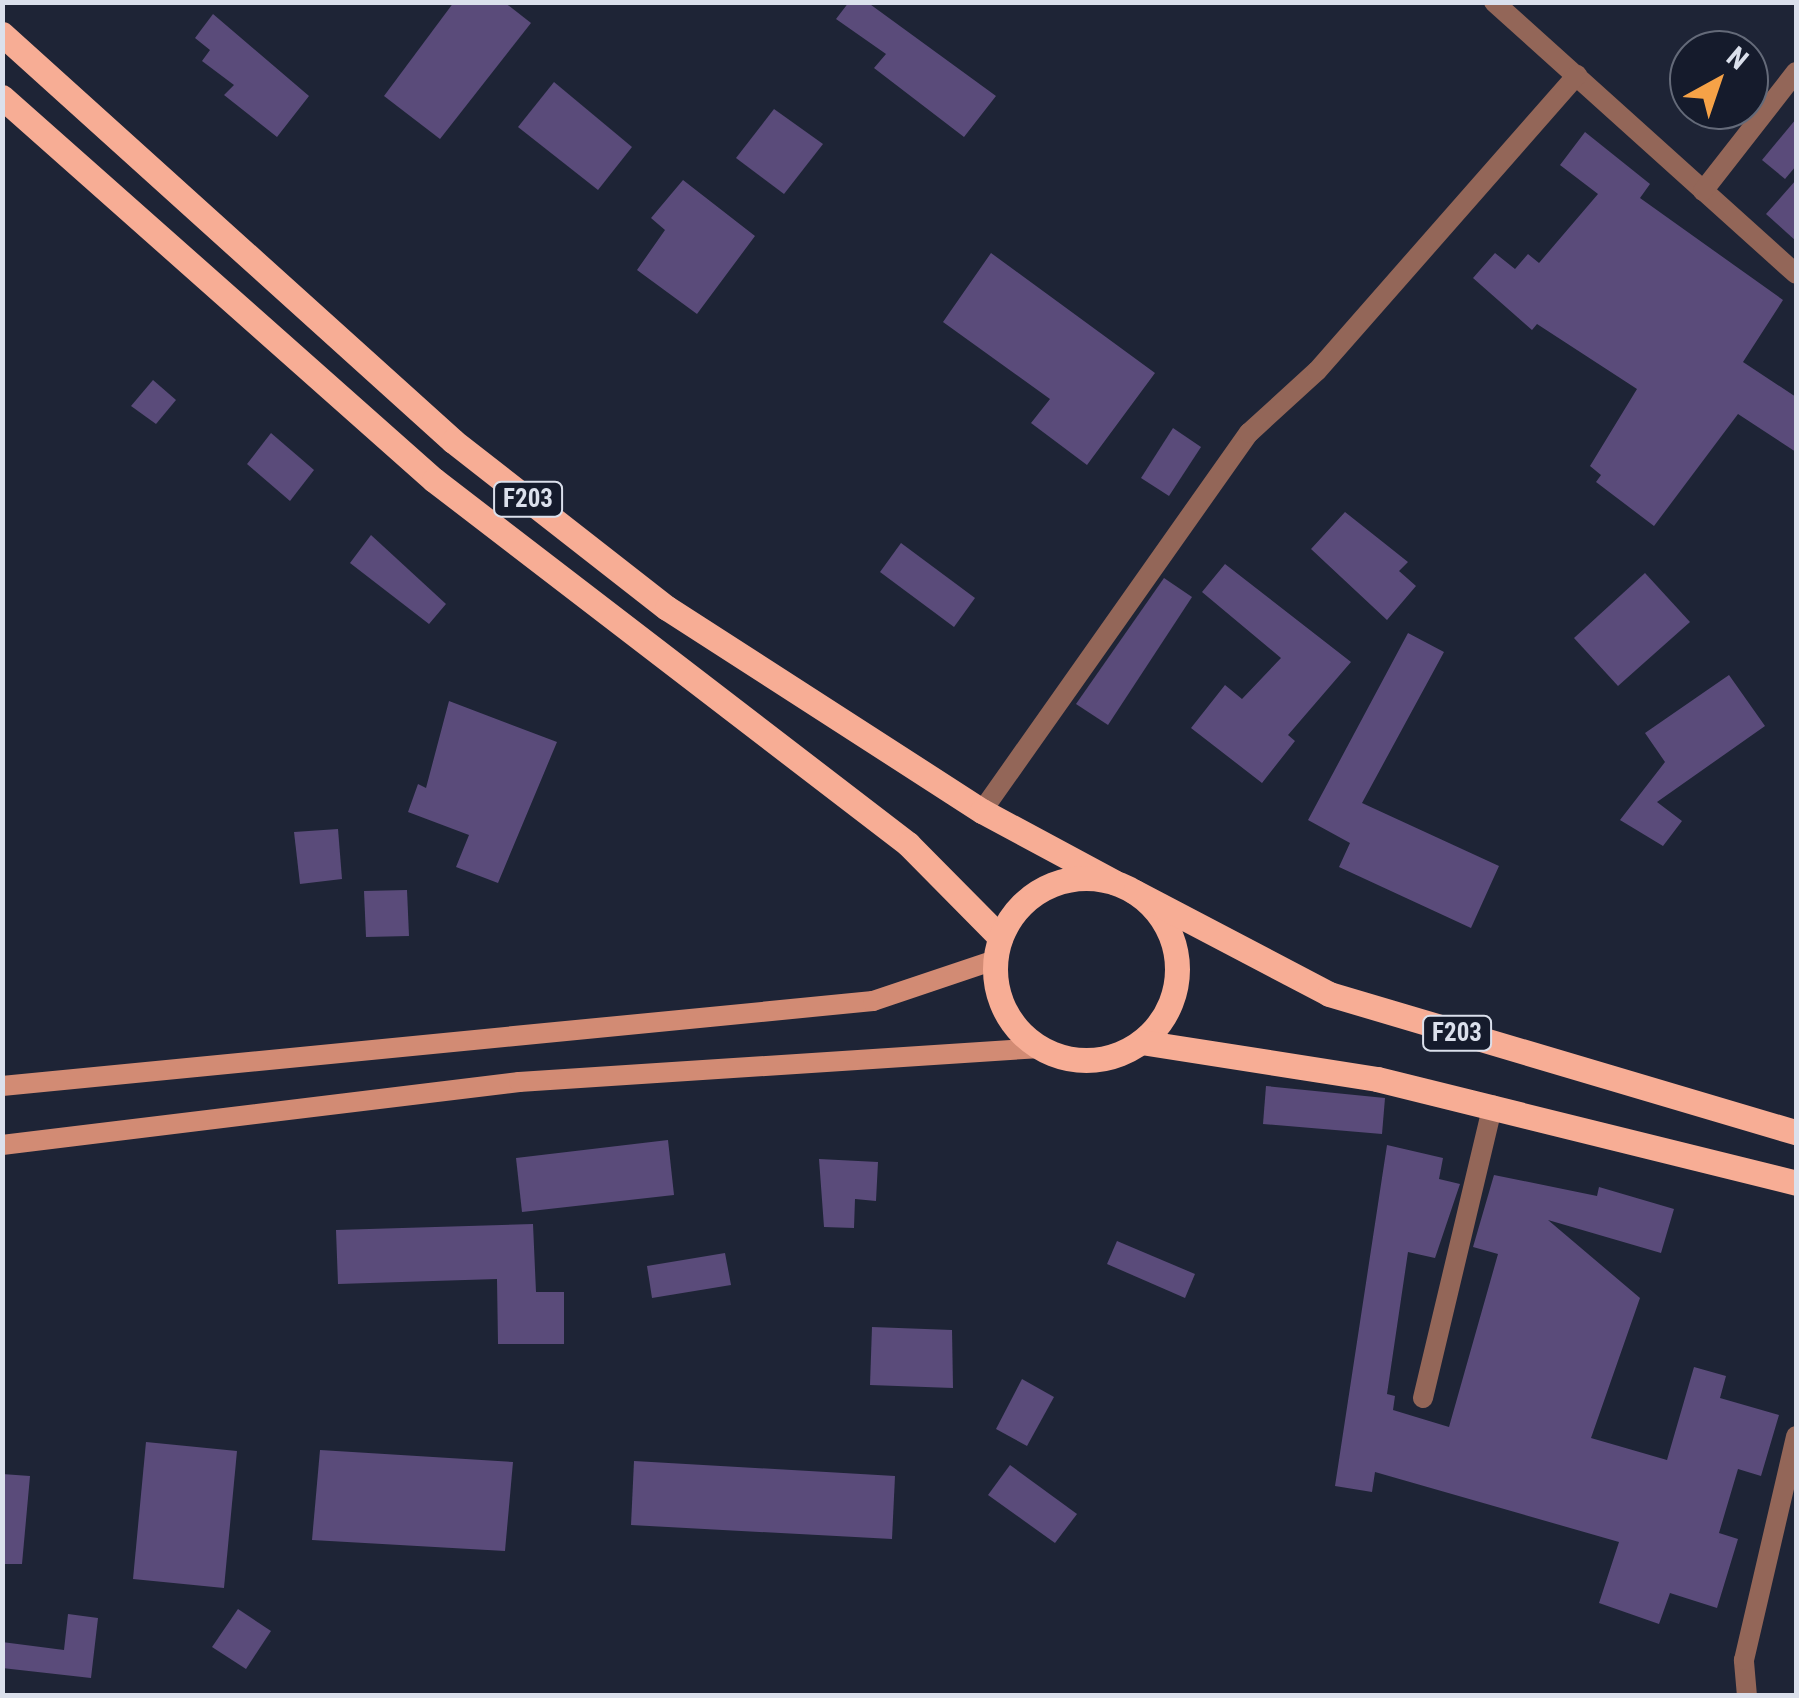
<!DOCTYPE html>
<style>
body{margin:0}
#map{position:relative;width:1799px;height:1698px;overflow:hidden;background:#1e2436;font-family:"Roboto Condensed",sans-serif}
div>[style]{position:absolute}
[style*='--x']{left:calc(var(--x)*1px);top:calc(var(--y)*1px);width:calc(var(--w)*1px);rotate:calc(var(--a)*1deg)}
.building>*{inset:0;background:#5a4b7a}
.street>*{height:20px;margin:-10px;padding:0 10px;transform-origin:10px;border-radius:10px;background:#936658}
.secondary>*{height:20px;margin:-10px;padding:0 10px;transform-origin:10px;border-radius:10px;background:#d28b74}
.primary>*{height:25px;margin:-12.5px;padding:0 12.5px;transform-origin:12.5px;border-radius:12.5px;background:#f7ad95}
.primary>.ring{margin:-12.5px;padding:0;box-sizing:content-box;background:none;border:25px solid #f7ad95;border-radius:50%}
span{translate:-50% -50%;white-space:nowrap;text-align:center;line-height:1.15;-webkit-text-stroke:8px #151b2c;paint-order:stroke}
.shield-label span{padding:2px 8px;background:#151b2c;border:2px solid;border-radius:8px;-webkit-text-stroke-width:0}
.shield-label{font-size:25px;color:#dbe0ec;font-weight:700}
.frame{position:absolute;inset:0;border:5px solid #dbe0ec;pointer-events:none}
.north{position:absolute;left:1669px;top:30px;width:100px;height:100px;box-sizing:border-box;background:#151b2c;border:2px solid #646a79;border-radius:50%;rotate:40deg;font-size:28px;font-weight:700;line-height:40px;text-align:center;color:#dbe0ec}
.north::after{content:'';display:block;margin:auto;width:35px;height:45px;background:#f6a247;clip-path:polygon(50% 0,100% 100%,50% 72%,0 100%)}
</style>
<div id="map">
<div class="building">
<i style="clip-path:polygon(454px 2px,504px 2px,531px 23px,440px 139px,384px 96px)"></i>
<i style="clip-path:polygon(849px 2px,867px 2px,996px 96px,964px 137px,874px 68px,886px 54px,836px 19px)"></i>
<i style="clip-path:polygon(213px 14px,309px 96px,277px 137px,224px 95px,234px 85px,202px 61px,210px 50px,195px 38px)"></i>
<i style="clip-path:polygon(554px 82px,632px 147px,598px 190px,518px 127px)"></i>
<i style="clip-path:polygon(774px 109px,823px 144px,784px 194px,736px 158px)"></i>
<i style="clip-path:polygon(1796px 119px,1796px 166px,1785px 179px,1762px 160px)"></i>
<i style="clip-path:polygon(1585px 132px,1650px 184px,1640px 198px,1783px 300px,1743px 362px,1796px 397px,1796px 452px,1738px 414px,1654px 526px,1596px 482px,1601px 475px,1590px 466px,1637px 389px,1537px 324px,1532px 330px,1473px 278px,1495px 253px,1515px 269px,1528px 254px,1539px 263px,1598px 194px,1560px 165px)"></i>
<i style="clip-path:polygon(683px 180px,755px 236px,697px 314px,637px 270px,665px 230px,651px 218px)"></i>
<i style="clip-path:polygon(1796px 180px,1796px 241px,1766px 214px)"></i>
<i style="clip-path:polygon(991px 253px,1155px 373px,1087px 465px,1031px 423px,1050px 399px,943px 322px)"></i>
<i style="clip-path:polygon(153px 380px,176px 400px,156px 424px,131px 406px)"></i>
<i style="clip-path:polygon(1173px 428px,1201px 447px,1169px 496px,1141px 478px)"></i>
<i style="clip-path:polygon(271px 433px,314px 470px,290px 501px,247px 464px)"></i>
<i style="clip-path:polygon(1345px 512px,1408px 562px,1399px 571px,1416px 586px,1387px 620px,1311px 549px)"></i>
<i style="clip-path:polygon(371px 535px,446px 604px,429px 624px,350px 563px)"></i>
<i style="clip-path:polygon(901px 543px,975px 598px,954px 627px,880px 572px)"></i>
<i style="clip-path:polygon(1225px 564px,1351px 662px,1288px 735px,1295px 741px,1262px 783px,1191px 728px,1225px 685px,1242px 699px,1281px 658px,1202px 592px)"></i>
<i style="clip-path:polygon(1645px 573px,1690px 622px,1618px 686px,1574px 638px)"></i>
<i style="clip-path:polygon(1164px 578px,1192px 597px,1108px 725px,1076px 704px)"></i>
<i style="clip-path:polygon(1408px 633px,1444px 652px,1362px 803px,1499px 866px,1471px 928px,1339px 867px,1350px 843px,1308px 820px)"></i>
<i style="clip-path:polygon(1729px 675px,1765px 726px,1657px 802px,1682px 821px,1663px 846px,1620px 820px,1665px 762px,1645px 733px)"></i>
<i style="clip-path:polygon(449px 701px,557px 742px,498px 883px,456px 867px,469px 835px,408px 812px,418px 784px,426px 788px)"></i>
<i style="clip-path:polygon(338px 829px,342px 879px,300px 884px,294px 832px)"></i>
<i style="clip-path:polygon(407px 890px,409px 936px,366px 937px,364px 891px)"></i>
<i style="clip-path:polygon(1266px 1086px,1385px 1098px,1382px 1134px,1263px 1124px)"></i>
<i style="clip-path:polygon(668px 1140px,674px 1195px,522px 1212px,516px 1158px)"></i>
<i style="clip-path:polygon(1387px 1145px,1443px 1158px,1439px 1179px,1460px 1184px,1435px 1258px,1408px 1252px,1387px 1394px,1395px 1396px,1393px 1410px,1449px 1427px,1498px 1254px,1473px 1247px,1494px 1175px,1597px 1196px,1599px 1187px,1674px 1209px,1661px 1253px,1548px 1220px,1640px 1298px,1591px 1438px,1667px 1460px,1694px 1367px,1726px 1376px,1720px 1398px,1779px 1415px,1761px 1476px,1738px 1469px,1719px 1533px,1738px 1539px,1717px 1608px,1670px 1593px,1659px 1624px,1599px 1603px,1619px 1542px,1375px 1472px,1372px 1492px,1335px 1486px)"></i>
<i style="clip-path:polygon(819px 1159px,878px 1162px,876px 1201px,855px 1199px,854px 1228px,824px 1227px)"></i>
<i style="clip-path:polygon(533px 1224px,536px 1292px,564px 1292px,564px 1344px,498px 1344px,497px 1279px,338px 1284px,336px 1230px)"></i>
<i style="clip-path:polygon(1117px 1241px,1195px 1274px,1185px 1298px,1107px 1264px)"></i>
<i style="clip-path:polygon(725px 1253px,731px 1285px,652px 1298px,647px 1266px)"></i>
<i style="clip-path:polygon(872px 1327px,952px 1330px,953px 1388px,870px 1385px)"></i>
<i style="clip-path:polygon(1022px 1379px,1054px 1397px,1027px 1446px,996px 1429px)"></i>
<i style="clip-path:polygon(146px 1442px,237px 1451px,224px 1588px,133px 1579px)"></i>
<i style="clip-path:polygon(320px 1450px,513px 1462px,505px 1551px,312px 1540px)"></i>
<i style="clip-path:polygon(634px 1461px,895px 1476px,892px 1539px,631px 1525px)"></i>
<i style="clip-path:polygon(1010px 1465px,1077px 1514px,1055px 1543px,988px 1495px)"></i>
<i style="clip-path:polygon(2px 1474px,30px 1476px,22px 1564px,2px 1564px)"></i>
<i style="clip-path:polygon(238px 1609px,271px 1631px,246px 1669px,212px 1647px)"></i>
<i style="clip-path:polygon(68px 1614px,98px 1618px,91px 1678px,2px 1668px,2px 1642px,64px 1650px)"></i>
</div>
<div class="street">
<i style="--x:1494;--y:2;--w:406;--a:42"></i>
<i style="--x:1703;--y:191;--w:151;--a:-52"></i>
<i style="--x:982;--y:811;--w:463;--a:-54.8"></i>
<i style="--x:1249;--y:433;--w:92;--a:-42.4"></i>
<i style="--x:1317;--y:371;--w:394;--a:-48.7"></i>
<i style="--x:1423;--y:1398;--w:301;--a:-76.6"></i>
<i style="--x:1747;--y:1696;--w:36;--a:-95"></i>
<i style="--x:1744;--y:1660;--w:230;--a:-76.9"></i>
</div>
<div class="secondary">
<i style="--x:2;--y:1086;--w:875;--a:-5.57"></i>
<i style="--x:873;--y:1001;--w:129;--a:-18.6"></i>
<i style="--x:2;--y:1145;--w:521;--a:-6.95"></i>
<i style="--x:519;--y:1082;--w:523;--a:-3.73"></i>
</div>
<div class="primary">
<i style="--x:2;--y:34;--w:607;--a:42.06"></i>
<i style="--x:453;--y:441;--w:271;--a:38"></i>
<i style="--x:667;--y:608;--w:375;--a:32.8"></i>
<i style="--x:982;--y:811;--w:150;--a:28.3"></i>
<i style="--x:2;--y:97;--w:577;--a:41.56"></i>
<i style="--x:434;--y:480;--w:598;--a:37.52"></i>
<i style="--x:908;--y:844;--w:131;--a:45.3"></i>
<i class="ring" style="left:995px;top:878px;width:157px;height:157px"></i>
<i style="--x:1135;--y:892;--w:219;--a:27.7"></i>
<i style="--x:1329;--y:994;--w:487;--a:16.5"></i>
<i style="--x:1141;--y:1042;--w:239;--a:8.9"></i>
<i style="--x:1377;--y:1079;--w:432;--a:13.9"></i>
</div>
<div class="shield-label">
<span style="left:528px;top:499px">F203</span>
<span style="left:1457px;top:1033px">F203</span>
</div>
<div class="frame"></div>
<div class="north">N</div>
</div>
